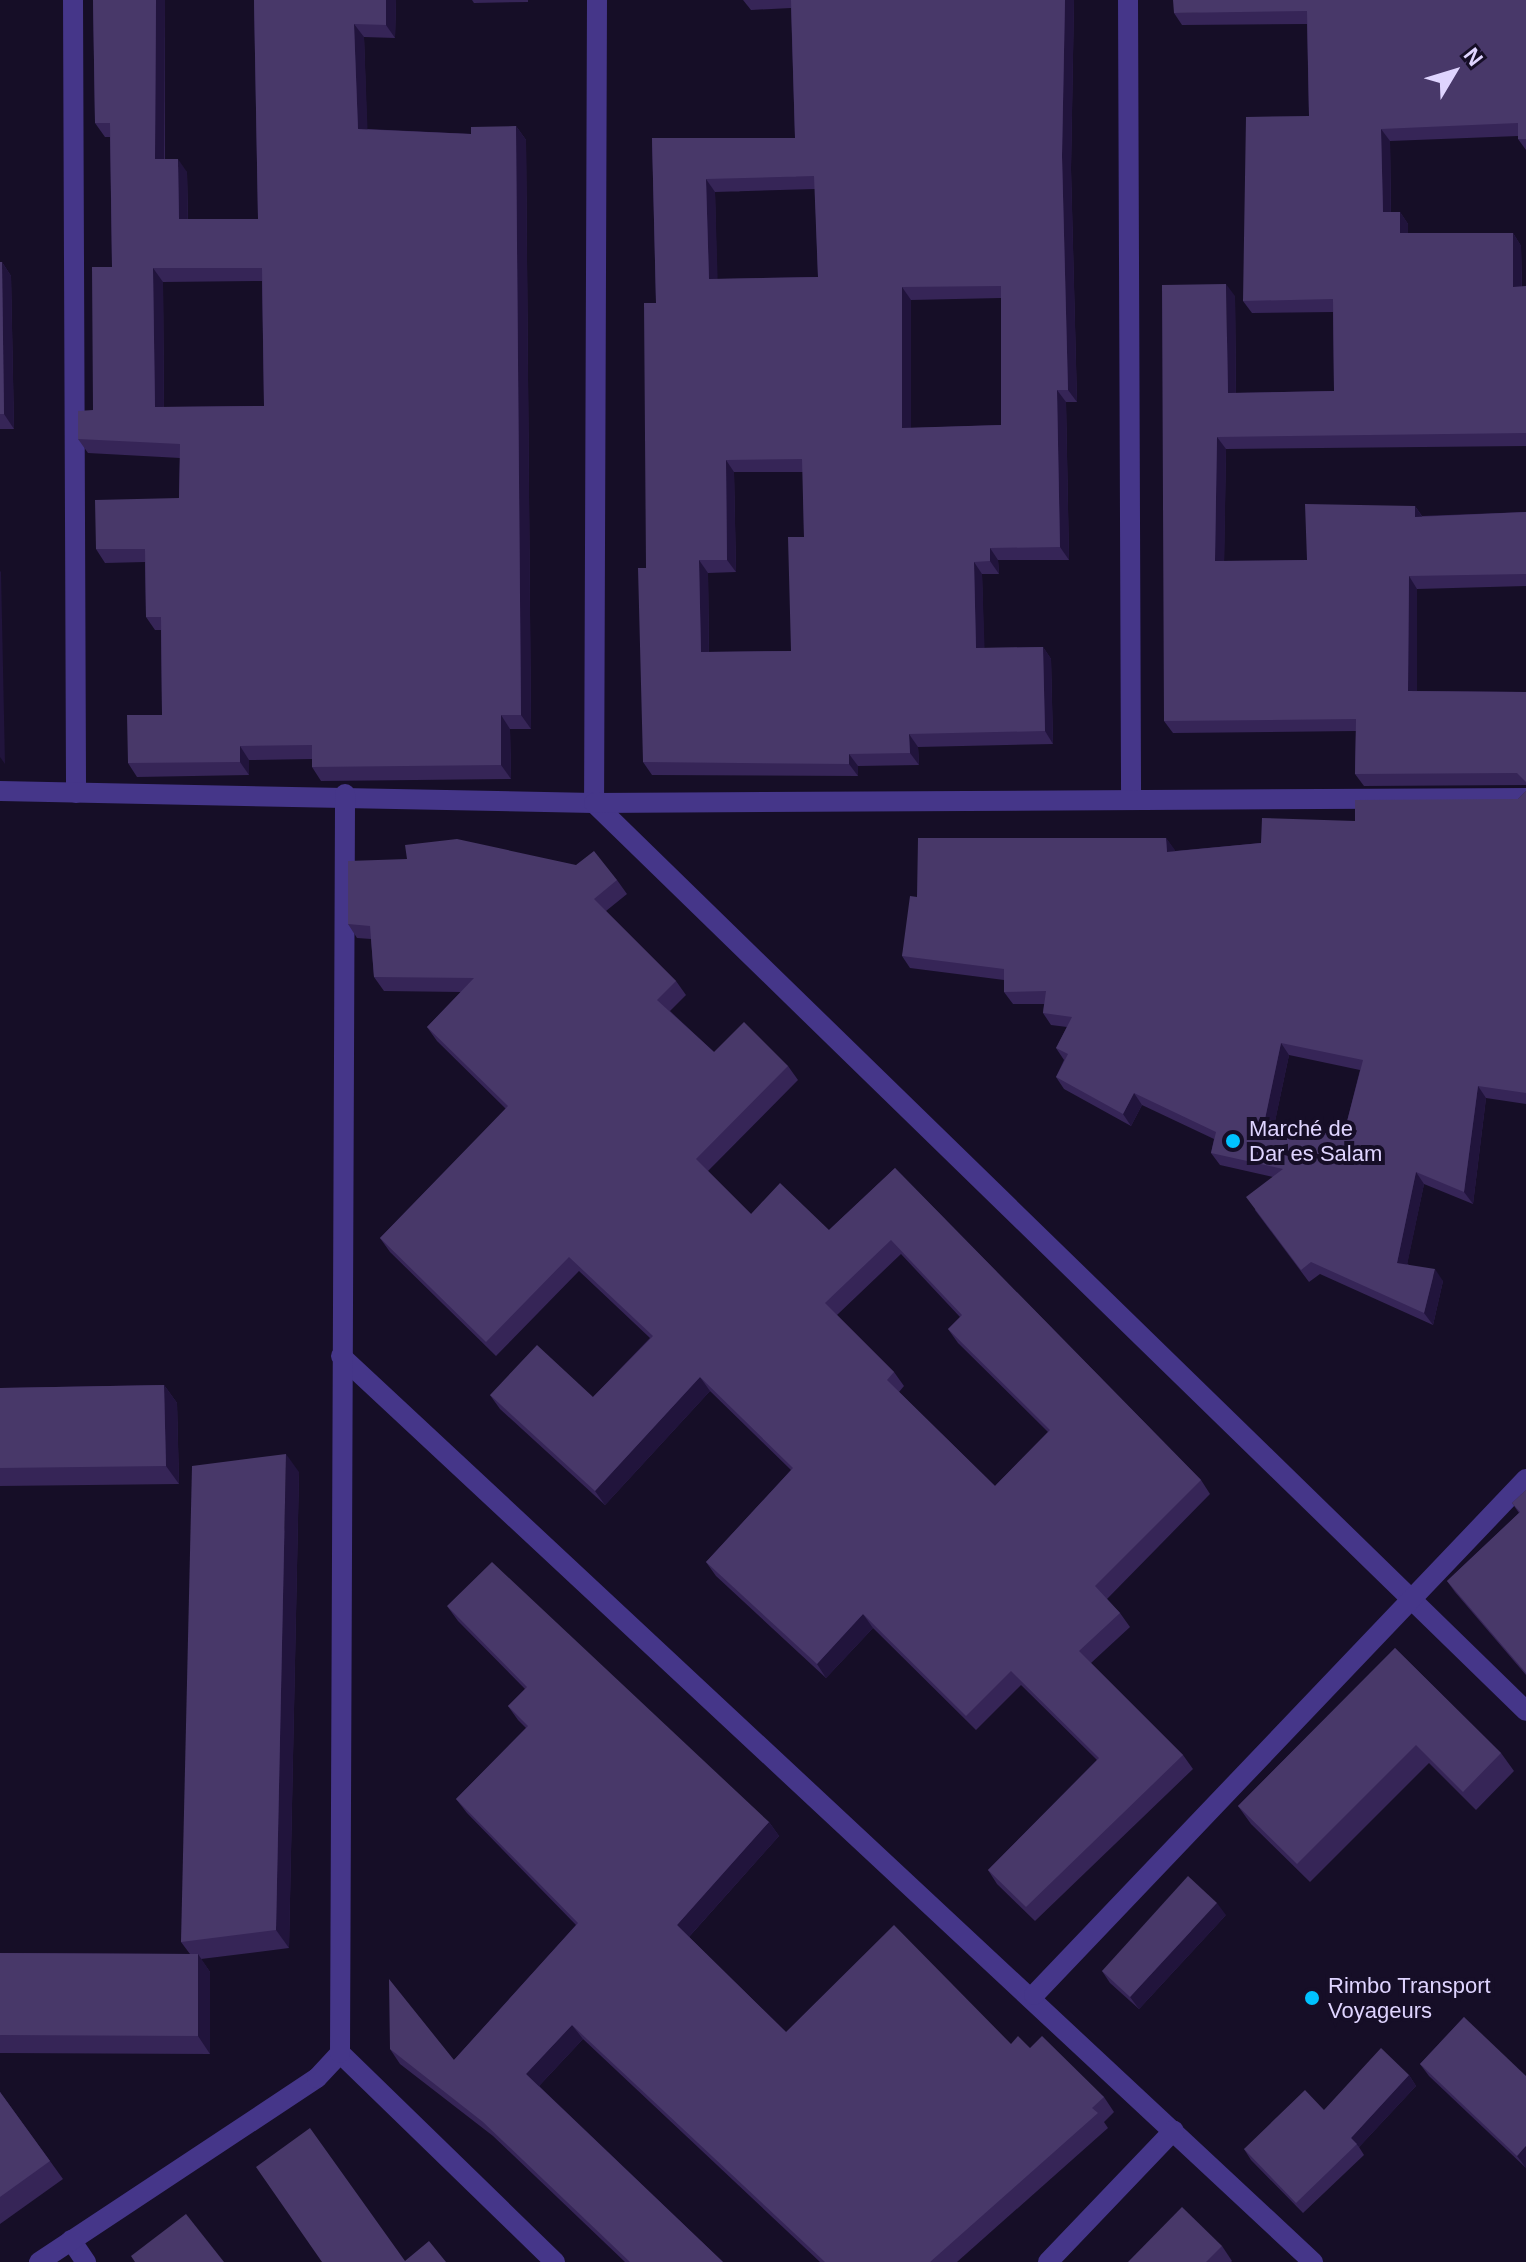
<!DOCTYPE html>
<meta charset="utf-8">
<style>
body{margin:0}
#map{position:relative;width:1526px;height:2262px;overflow:hidden;background:#160e27;font-family:Arial,sans-serif}
div>[style]{position:absolute}
[style*='--x']{left:calc(var(--x)*1px);top:calc(var(--y)*1px);width:calc(var(--w)*1px);rotate:calc(var(--a)*1deg)}
.minor>*{height:20px;margin:-10px;padding:0 10px;transform-origin:10px;border-radius:10px;background:#453689}
.wall>*{inset:0;background:#362557}
.shaded-wall>*{inset:0;background:#21143c}
.building>*{inset:0;background:#483869}
.dots>*{width:22px;height:22px;translate:-50% -50%;box-sizing:border-box;border:4px solid #160e27;border-radius:50%}
span{translate:-50% -50%;white-space:nowrap;text-align:center;line-height:1.15;-webkit-text-stroke:8px #160e27;paint-order:stroke}
.poi-label{font-size:22px;color:#dfd4ff}
.left{translate:0 -50%;text-align:left}
.north{position:absolute;left:1414px;top:32px;width:80px;height:80px;-webkit-text-stroke:6px #160e27;paint-order:stroke;rotate:52deg;font-size:22px;font-weight:700;line-height:32px;text-align:center;color:#dfd4ff}
.north::after{content:'';display:block;margin:auto;width:28px;height:36px;background:#dfd4ff;clip-path:polygon(50% 0,100% 100%,50% 72%,0 100%)}
</style>
<div id="map">
<div class="minor">
<i style="--x:73;--y:0;--w:793;--a:89.78"></i>
<i style="--x:597;--y:0;--w:803;--a:90.21"></i>
<i style="--x:594;--y:803;--w:1301;--a:44.25"></i>
<i style="--x:1128;--y:0;--w:797;--a:89.78"></i>
<i style="--x:0;--y:791;--w:594;--a:1.16"></i>
<i style="--x:594;--y:803;--w:932;--a:-0.31"></i>
<i style="--x:341;--y:1356;--w:1329;--a:42.99"></i>
<i style="--x:1034;--y:1995;--w:713;--a:-46.36"></i>
<i style="--x:340;--y:2053;--w:300;--a:44.2"></i>
<i style="--x:71;--y:2240;--w:27;--a:56"></i>
<i style="--x:39;--y:2262;--w:333;--a:-33.5"></i>
<i style="--x:317;--y:2078;--w:34;--a:-47"></i>
<i style="--x:340;--y:2053;--w:1259;--a:-89.77"></i>
<i style="--x:1048;--y:2262;--w:182;--a:-46.3"></i>
</div>
<div class="wall">
<i style="clip-path:polygon(evenodd,93px 0,165px 0,165px 159px,187px 172px,188px 219px,258px 219px,254px 0,396px 0,395px 38px,364px 37px,367px 129px,471px 134px,516px 126px,526px 140px,531px 729px,510px 729px,511px 779px,321px 781px,312px 767px,312px 759px,249px 760px,249px 775px,137px 777px,128px 763px,162px 715px,161px 630px,155px 630px,146px 617px,145px 562px,105px 563px,96px 549px,179px 498px,180px 458px,88px 453px,78px 439px,93px 410px,112px 267px,110px 137px,105px 137px,95px 123px,93px 0,262px 281px,264px 406px,164px 407px,163px 282px,262px 281px)"></i>
<i style="clip-path:polygon(472px 0,528px 0,528px 2px,474px 3px)"></i>
<i style="clip-path:polygon(evenodd,743px 0,1074px 0,1071px 169px,1077px 402px,1066px 402px,1069px 560px,998px 560px,999px 574px,982px 574px,984px 648px,1043px 647px,1051px 659px,1053px 744px,918px 747px,919px 765px,858px 766px,858px 776px,652px 775px,643px 762px,646px 568px,656px 303px,652px 138px,795px 138px,791px 8px,751px 10px,743px 0,815px 189px,818px 277px,717px 279px,715px 192px,815px 189px,743px 0,1001px 298px,1001px 425px,911px 428px,911px 300px,1001px 298px,743px 0,734px 472px,803px 472px,804px 537px,791px 651px,709px 652px,708px 573px,736px 572px,734px 472px)"></i>
<i style="clip-path:polygon(1526px 0,1526px 150px,1518px 139px,1518px 136px,1390px 141px,1391px 212px,1400px 212px,1408px 224px,1408px 233px,1513px 233px,1521px 246px,1522px 287px,1526px 286px,1526px 446px,1226px 449px,1224px 561px,1307px 560px,1415px 506px,1422px 516px,1526px 512px,1526px 586px,1417px 589px,1417px 691px,1526px 692px,1526px 785px,1364px 786px,1355px 774px,1356px 731px,1173px 733px,1164px 721px,1235px 296px,1236px 393px,1334px 391px,1333px 312px,1252px 313px,1243px 301px,1309px 116px,1307px 24px,1182px 25px,1174px 13px)"></i>
<i style="clip-path:polygon(0 262px,2px 262px,11px 276px,14px 429px,0 429px)"></i>
<i style="clip-path:polygon(evenodd,1526px 791px,1526px 1104px,1486px 1098px,1473px 1204px,1424px 1184px,1407px 1264px,1443px 1281px,1433px 1325px,1320px 1274px,1309px 1282px,1255px 1210px,1273px 1177px,1220px 1165px,1211px 1153px,1214px 1139px,1142px 1105px,1131px 1126px,1064px 1089px,1056px 1077px,1064px 1060px,1056px 1048px,1067px 1027px,1051px 1025px,1043px 1013px,1044px 1004px,1013px 1004px,1004px 992px,1004px 980px,910px 968px,902px 956px,917px 897px,1166px 838px,1175px 851px,1261px 843px,1355px 821px,1518px 799px,1526px 791px,1289px 1055px,1360px 1070px,1343px 1137px,1275px 1121px,1289px 1055px)"></i>
<i style="clip-path:polygon(evenodd,576px 865px,617px 880px,627px 894px,606px 911px,676px 981px,686px 995px,670px 1011px,714px 1052px,788px 1066px,798px 1080px,708px 1171px,751px 1214px,829px 1230px,895px 1168px,1201px 1480px,1210px 1494px,1107px 1599px,1120px 1613px,1130px 1627px,1091px 1663px,1183px 1755px,1193px 1769px,1035px 1921px,997px 1884px,988px 1870px,1097px 1760px,1021px 1685px,976px 1730px,873px 1628px,826px 1678px,716px 1576px,706px 1562px,791px 1470px,710px 1391px,605px 1505px,500px 1409px,490px 1395px,593px 1397px,650px 1338px,579px 1271px,496px 1356px,390px 1252px,380px 1238px,506px 1109px,437px 1041px,427px 1027px,461px 992px,384px 991px,374px 977px,371px 939px,357px 938px,348px 924px,576px 865px,901px 1254px,960px 1317px,948px 1329px,958px 1343px,1048px 1432px,995px 1486px,899px 1392px,904px 1386px,894px 1372px,837px 1315px,901px 1254px)"></i>
<i style="clip-path:polygon(164px 1385px,177px 1403px,179px 1484px,0 1486px,0 1388px)"></i>
<i style="clip-path:polygon(299px 1472px,289px 1948px,201px 1959px,210px 1972px,210px 2054px,0 2053px,0 1953px,190px 1954px,181px 1942px)"></i>
<i style="clip-path:polygon(1526px 1490px,1526px 1675px,1455px 1592px,1447px 1581px,1519px 1513px,1512px 1503px)"></i>
<i style="clip-path:polygon(447px 1606px,769px 1822px,779px 1836px,689px 1937px,786px 2032px,1011px 2044px,1030px 2048px,1104px 2097px,1114px 2112px,1104px 2122px,1108px 2128px,957px 2262px,820px 2262px,583px 2039px,539px 2086px,723px 2262px,625px 2262px,493px 2136px,400px 2064px,390px 2049px,454px 2060px,576px 1925px,467px 1813px,456px 1799px,526px 1728px,518px 1720px,508px 1706px,525px 1689px,458px 1621px)"></i>
<i style="clip-path:polygon(1395px 1648px,1501px 1753px,1514px 1771px,1476px 1810px,1429px 1763px,1310px 1882px,1251px 1824px,1238px 1806px)"></i>
<i style="clip-path:polygon(1226px 1915px,1139px 2009px,1110px 1983px,1102px 1971px)"></i>
<i style="clip-path:polygon(1464px 2017px,1526px 2168px,1429px 2076px,1420px 2064px)"></i>
<i style="clip-path:polygon(1409px 2075px,1416px 2086px,1359px 2147px,1364px 2155px,1303px 2213px,1251px 2160px,1244px 2149px,1324px 2110px)"></i>
<i style="clip-path:polygon(0 2092px,63px 2179px,0 2224px)"></i>
<i style="clip-path:polygon(1222px 2246px,1232px 2261px,1231px 2262px,1128px 2262px)"></i>
</div>
<div class="shaded-wall">
<i style="clip-path:polygon(156px 0,165px 0,164px 173px,155px 159px)"></i>
<i style="clip-path:polygon(386px 0,396px 0,395px 38px,386px 25px)"></i>
<i style="clip-path:polygon(1065px 0,1074px 0,1071px 169px,1077px 402px,1068px 390px,1062px 156px)"></i>
<i style="clip-path:polygon(354px 24px,364px 37px,368px 142px,358px 129px)"></i>
<i style="clip-path:polygon(516px 126px,526px 140px,531px 729px,521px 715px)"></i>
<i style="clip-path:polygon(1381px 129px,1390px 141px,1391px 224px,1383px 212px)"></i>
<i style="clip-path:polygon(178px 159px,187px 172px,188px 232px,179px 219px)"></i>
<i style="clip-path:polygon(706px 179px,715px 192px,718px 291px,709px 279px)"></i>
<i style="clip-path:polygon(1400px 212px,1408px 224px,1408px 246px,1400px 233px)"></i>
<i style="clip-path:polygon(1513px 233px,1521px 246px,1522px 299px,1513px 287px)"></i>
<i style="clip-path:polygon(2px 262px,11px 276px,14px 429px,4px 414px)"></i>
<i style="clip-path:polygon(153px 268px,163px 282px,164px 421px,155px 407px)"></i>
<i style="clip-path:polygon(1226px 284px,1235px 296px,1236px 405px,1228px 393px)"></i>
<i style="clip-path:polygon(902px 287px,911px 300px,911px 441px,902px 428px)"></i>
<i style="clip-path:polygon(1057px 390px,1066px 402px,1069px 560px,1060px 547px)"></i>
<i style="clip-path:polygon(1217px 437px,1226px 449px,1224px 573px,1215px 561px)"></i>
<i style="clip-path:polygon(726px 460px,734px 472px,736px 572px,727px 560px)"></i>
<i style="clip-path:polygon(1415px 506px,1423px 518px,1415px 517px)"></i>
<i style="clip-path:polygon(990px 548px,998px 560px,999px 574px,990px 561px)"></i>
<i style="clip-path:polygon(699px 560px,708px 573px,709px 664px,701px 652px)"></i>
<i style="clip-path:polygon(974px 562px,982px 574px,985px 661px,976px 648px)"></i>
<i style="clip-path:polygon(0 571px,1px 572px,5px 764px,0 757px)"></i>
<i style="clip-path:polygon(1409px 576px,1417px 589px,1417px 703px,1408px 691px)"></i>
<i style="clip-path:polygon(1043px 647px,1051px 659px,1053px 744px,1045px 731px)"></i>
<i style="clip-path:polygon(501px 715px,510px 729px,511px 779px,501px 765px)"></i>
<i style="clip-path:polygon(909px 734px,918px 747px,919px 765px,910px 753px)"></i>
<i style="clip-path:polygon(240px 746px,249px 760px,249px 775px,240px 762px)"></i>
<i style="clip-path:polygon(849px 754px,858px 766px,858px 776px,849px 764px)"></i>
<i style="clip-path:polygon(1166px 838px,1175px 850px,1176px 864px,1167px 852px)"></i>
<i style="clip-path:polygon(1281px 1043px,1289px 1055px,1273px 1131px,1265px 1119px)"></i>
<i style="clip-path:polygon(1478px 1086px,1486px 1098px,1473px 1204px,1464px 1192px)"></i>
<i style="clip-path:polygon(1134px 1093px,1142px 1105px,1131px 1126px,1123px 1114px)"></i>
<i style="clip-path:polygon(1416px 1172px,1424px 1184px,1405px 1275px,1397px 1263px)"></i>
<i style="clip-path:polygon(1435px 1269px,1443px 1281px,1433px 1325px,1424px 1313px)"></i>
<i style="clip-path:polygon(700px 1377px,710px 1391px,605px 1505px,595px 1491px)"></i>
<i style="clip-path:polygon(164px 1385px,177px 1403px,179px 1484px,166px 1466px)"></i>
<i style="clip-path:polygon(286px 1454px,299px 1472px,289px 1948px,276px 1930px)"></i>
<i style="clip-path:polygon(863px 1614px,873px 1628px,826px 1678px,817px 1664px)"></i>
<i style="clip-path:polygon(769px 1822px,779px 1836px,687px 1939px,677px 1925px)"></i>
<i style="clip-path:polygon(1217px 1903px,1226px 1915px,1139px 2009px,1130px 1997px)"></i>
<i style="clip-path:polygon(198px 1954px,210px 1972px,210px 2054px,198px 2036px)"></i>
<i style="clip-path:polygon(572px 2025px,583px 2039px,537px 2088px,526px 2074px)"></i>
<i style="clip-path:polygon(1409px 2075px,1416px 2086px,1359px 2147px,1351px 2138px)"></i>
<i style="clip-path:polygon(1526px 2146px,1526px 2168px,1517px 2156px)"></i>
</div>
<div class="building">
<i style="clip-path:polygon(evenodd,93px 0,156px 0,155px 159px,178px 159px,179px 219px,258px 219px,254px 0,386px 0,386px 25px,354px 24px,358px 129px,471px 134px,471px 127px,516px 126px,521px 715px,501px 715px,501px 765px,312px 767px,312px 745px,240px 746px,240px 762px,128px 763px,127px 715px,162px 715px,161px 617px,146px 617px,145px 549px,96px 549px,95px 500px,179px 498px,180px 444px,78px 439px,78px 411px,93px 410px,92px 267px,112px 267px,110px 123px,95px 123px,93px 0,153px 268px,262px 268px,264px 406px,155px 407px,153px 268px)"></i>
<i style="clip-path:polygon(evenodd,791px 0,1065px 0,1062px 156px,1068px 390px,1057px 390px,1060px 547px,990px 548px,990px 561px,974px 562px,976px 648px,1043px 647px,1045px 731px,909px 734px,910px 753px,849px 754px,849px 764px,643px 762px,638px 568px,646px 568px,644px 303px,656px 303px,652px 138px,795px 138px,791px 0,814px 176px,818px 277px,709px 279px,706px 179px,814px 176px,791px 0,1001px 286px,1001px 425px,902px 428px,902px 287px,1001px 286px,791px 0,802px 459px,804px 537px,788px 537px,791px 651px,701px 652px,699px 560px,727px 560px,726px 460px,802px 459px)"></i>
<i style="clip-path:polygon(1173px 0,1526px 0,1526px 139px,1518px 139px,1518px 123px,1381px 129px,1383px 212px,1400px 212px,1400px 233px,1513px 233px,1513px 287px,1526px 286px,1526px 433px,1217px 437px,1215px 561px,1307px 560px,1305px 504px,1415px 506px,1415px 517px,1526px 512px,1526px 574px,1409px 576px,1408px 691px,1526px 692px,1526px 782px,1517px 773px,1355px 774px,1356px 719px,1164px 721px,1162px 285px,1226px 284px,1228px 393px,1334px 391px,1333px 299px,1243px 301px,1246px 117px,1309px 116px,1307px 11px,1174px 13px)"></i>
<i style="clip-path:polygon(0 262px,2px 262px,4px 414px,0 414px)"></i>
<i style="clip-path:polygon(evenodd,1526px 791px,1526px 1093px,1478px 1086px,1464px 1192px,1416px 1172px,1397px 1263px,1435px 1269px,1424px 1313px,1311px 1262px,1301px 1270px,1246px 1197px,1283px 1169px,1211px 1153px,1216px 1132px,1134px 1093px,1123px 1114px,1056px 1077px,1068px 1054px,1056px 1048px,1072px 1017px,1043px 1013px,1046px 991px,1004px 992px,1004px 969px,902px 956px,910px 896px,917px 897px,918px 838px,1166px 838px,1167px 852px,1261px 843px,1262px 818px,1355px 821px,1355px 800px,1518px 799px,1526px 791px,1281px 1043px,1363px 1060px,1343px 1137px,1265px 1119px,1281px 1043px)"></i>
<i style="clip-path:polygon(evenodd,457px 839px,576px 865px,594px 851px,617px 880px,594px 899px,676px 981px,657px 1000px,714px 1052px,744px 1022px,788px 1066px,696px 1159px,751px 1214px,780px 1183px,829px 1230px,895px 1168px,1201px 1480px,1095px 1586px,1120px 1613px,1079px 1651px,1183px 1755px,1026px 1907px,988px 1870px,1099px 1758px,1011px 1671px,966px 1716px,863px 1614px,817px 1664px,706px 1562px,793px 1468px,700px 1377px,595px 1491px,490px 1395px,537px 1345px,593px 1397px,653px 1336px,569px 1257px,486px 1342px,380px 1238px,508px 1106px,427px 1027px,474px 978px,374px 977px,370px 926px,348px 924px,348px 861px,407px 859px,405px 845px,457px 839px,891px 1240px,962px 1315px,948px 1329px,1050px 1430px,995px 1486px,887px 1380px,894px 1372px,825px 1303px,891px 1240px)"></i>
<i style="clip-path:polygon(164px 1385px,166px 1466px,0 1468px,0 1388px)"></i>
<i style="clip-path:polygon(286px 1454px,276px 1930px,181px 1942px,192px 1466px)"></i>
<i style="clip-path:polygon(1526px 1490px,1526px 1673px,1447px 1581px,1520px 1512px,1512px 1503px)"></i>
<i style="clip-path:polygon(492px 1562px,769px 1822px,677px 1925px,786px 2032px,894px 1925px,1011px 2044px,1018px 2036px,1030px 2048px,1042px 2036px,1104px 2097px,1092px 2108px,1098px 2113px,930px 2262px,825px 2262px,572px 2025px,526px 2074px,723px 2262px,630px 2262px,483px 2122px,390px 2049px,389px 1979px,454px 2060px,578px 1923px,456px 1799px,528px 1726px,508px 1706px,527px 1687px,447px 1606px)"></i>
<i style="clip-path:polygon(1395px 1648px,1501px 1753px,1463px 1792px,1416px 1745px,1297px 1864px,1238px 1806px)"></i>
<i style="clip-path:polygon(1188px 1876px,1217px 1903px,1130px 1997px,1102px 1971px)"></i>
<i style="clip-path:polygon(0 1953px,198px 1954px,198px 2036px,0 2035px)"></i>
<i style="clip-path:polygon(1464px 2017px,1526px 2076px,1526px 2146px,1517px 2156px,1420px 2064px)"></i>
<i style="clip-path:polygon(1381px 2048px,1409px 2075px,1351px 2138px,1357px 2144px,1296px 2203px,1244px 2149px,1305px 2090px,1324px 2110px)"></i>
<i style="clip-path:polygon(0 2092px,50px 2161px,0 2197px)"></i>
<i style="clip-path:polygon(310px 2128px,405px 2261px,429px 2241px,446px 2262px,322px 2262px,256px 2167px)"></i>
<i style="clip-path:polygon(1182px 2207px,1222px 2246px,1206px 2262px,1128px 2262px)"></i>
<i style="clip-path:polygon(186px 2214px,224px 2262px,135px 2262px,131px 2256px)"></i>
</div>
<div class="dots">
<i style="left:1233px;top:1141px;background:#00c2ff"></i>
<i style="left:1312px;top:1998px;background:#00c2ff"></i>
</div>
<div class="poi-label">
<span class="left" style="left:1249px;top:1141px">Marché de<br>Dar es Salam</span>
<span class="left" style="left:1328px;top:1998px">Rimbo Transport<br>Voyageurs</span>
</div>
<div class="north">N</div>
</div>
